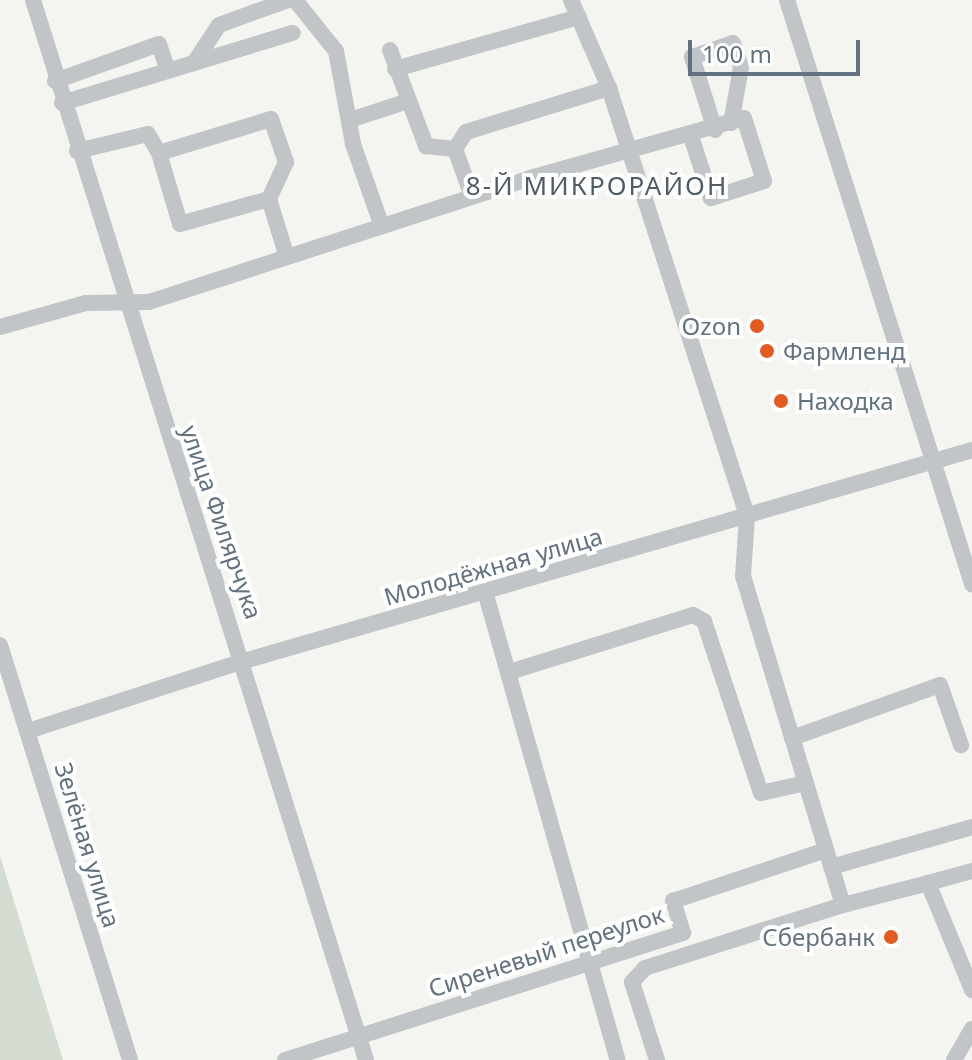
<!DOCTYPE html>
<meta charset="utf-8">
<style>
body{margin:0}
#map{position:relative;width:972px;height:1060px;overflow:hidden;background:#f4f4f0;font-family:"Noto Sans",sans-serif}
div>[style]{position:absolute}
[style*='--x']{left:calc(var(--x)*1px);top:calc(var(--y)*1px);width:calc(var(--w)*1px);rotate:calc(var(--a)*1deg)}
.green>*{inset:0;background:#d4dbd1}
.minor>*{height:16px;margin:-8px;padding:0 8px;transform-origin:8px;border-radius:8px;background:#c1c5c8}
.dots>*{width:22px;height:22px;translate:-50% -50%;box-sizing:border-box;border:4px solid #fff;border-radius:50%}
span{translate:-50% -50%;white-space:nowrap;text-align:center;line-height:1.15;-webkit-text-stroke:8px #fff;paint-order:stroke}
.poi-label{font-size:24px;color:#637281}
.right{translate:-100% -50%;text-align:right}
.left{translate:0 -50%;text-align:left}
.street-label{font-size:24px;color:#637281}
.neighbourhood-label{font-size:26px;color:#515b66;letter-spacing:2px}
.scale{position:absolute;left:688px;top:40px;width:172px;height:36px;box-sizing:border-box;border:4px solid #637281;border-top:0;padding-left:10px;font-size:24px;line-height:28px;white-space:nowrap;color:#637281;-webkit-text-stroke:6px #fff;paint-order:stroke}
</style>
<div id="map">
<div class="green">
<i style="clip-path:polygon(0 856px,63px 1060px,0 1060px)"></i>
</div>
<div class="minor">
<i style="--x:33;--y:0;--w:1111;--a:72.56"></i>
<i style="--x:295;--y:0;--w:65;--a:51.2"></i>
<i style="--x:336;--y:51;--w:95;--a:79.6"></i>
<i style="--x:353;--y:144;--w:85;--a:70.7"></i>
<i style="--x:571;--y:0;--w:96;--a:66.6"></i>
<i style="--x:609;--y:88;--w:450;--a:72.1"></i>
<i style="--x:747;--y:516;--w:60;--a:93.8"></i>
<i style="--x:743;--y:576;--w:344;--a:73.1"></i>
<i style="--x:843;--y:905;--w:88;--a:-14.5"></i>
<i style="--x:928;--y:883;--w:116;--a:67.6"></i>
<i style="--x:787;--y:0;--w:613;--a:72.42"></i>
<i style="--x:390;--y:50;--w:103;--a:69.4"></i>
<i style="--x:426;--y:146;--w:29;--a:6"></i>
<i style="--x:194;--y:63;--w:45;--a:-56.7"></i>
<i style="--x:219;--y:25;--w:73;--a:-19.9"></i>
<i style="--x:395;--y:69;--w:191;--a:-15.8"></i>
<i style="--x:55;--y:81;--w:110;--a:-19.6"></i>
<i style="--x:159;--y:44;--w:28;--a:72"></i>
<i style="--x:62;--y:103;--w:241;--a:-16.9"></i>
<i style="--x:350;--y:120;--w:58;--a:-18.1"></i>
<i style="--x:715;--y:130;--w:77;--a:-107.5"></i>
<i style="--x:692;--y:57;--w:43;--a:-18.9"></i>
<i style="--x:733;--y:43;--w:26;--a:72"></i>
<i style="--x:741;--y:68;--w:56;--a:100.3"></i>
<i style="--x:77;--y:151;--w:73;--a:-13.5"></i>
<i style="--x:148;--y:134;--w:22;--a:60"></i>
<i style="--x:159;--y:153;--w:117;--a:-16.9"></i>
<i style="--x:271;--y:119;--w:46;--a:70.8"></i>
<i style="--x:286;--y:162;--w:41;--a:114.7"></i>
<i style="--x:269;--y:199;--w:58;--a:72.8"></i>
<i style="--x:159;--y:153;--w:74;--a:73.5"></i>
<i style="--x:180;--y:224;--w:92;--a:-15.7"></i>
<i style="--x:472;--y:196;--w:50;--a:-109.9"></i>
<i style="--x:455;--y:149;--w:20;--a:-57"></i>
<i style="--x:466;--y:132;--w:150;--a:-17.1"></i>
<i style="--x:0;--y:327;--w:89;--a:-15.6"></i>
<i style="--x:86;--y:303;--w:63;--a:-0.9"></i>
<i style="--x:149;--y:302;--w:401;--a:-18"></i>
<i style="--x:530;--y:178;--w:222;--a:-15.7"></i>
<i style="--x:744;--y:118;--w:66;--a:72.4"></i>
<i style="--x:764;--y:181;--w:56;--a:162.2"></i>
<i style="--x:711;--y:198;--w:62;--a:-107.9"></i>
<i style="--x:486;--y:595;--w:483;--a:74.2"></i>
<i style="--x:0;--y:645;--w:435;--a:72.6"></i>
<i style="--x:509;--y:672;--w:193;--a:-17.2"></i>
<i style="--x:693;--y:615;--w:13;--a:29"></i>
<i style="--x:704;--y:621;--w:181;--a:71.7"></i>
<i style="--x:761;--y:793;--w:46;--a:-12.5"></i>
<i style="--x:28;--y:731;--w:227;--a:-18"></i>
<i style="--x:244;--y:661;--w:758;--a:-16.16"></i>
<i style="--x:792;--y:738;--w:157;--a:-19.7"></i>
<i style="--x:940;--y:685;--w:64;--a:70.7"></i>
<i style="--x:831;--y:867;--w:147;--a:-15.8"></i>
<i style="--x:928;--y:883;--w:46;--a:-15.3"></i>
<i style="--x:285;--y:1060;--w:418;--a:-17.7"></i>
<i style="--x:683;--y:933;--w:34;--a:-107"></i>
<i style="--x:673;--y:901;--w:161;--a:-18.4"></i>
<i style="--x:657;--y:1060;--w:82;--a:-107.8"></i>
<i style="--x:632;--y:982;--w:19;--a:-47"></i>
<i style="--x:645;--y:968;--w:208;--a:-17.7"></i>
<i style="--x:954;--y:1060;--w:36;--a:-60"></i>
</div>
<div class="dots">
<i style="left:757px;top:326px;background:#e35b21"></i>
<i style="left:767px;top:351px;background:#e35b21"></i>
<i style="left:781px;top:401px;background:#e35b21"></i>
<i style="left:891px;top:937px;background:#e35b21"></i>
</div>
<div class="poi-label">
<span class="right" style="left:741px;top:326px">Ozon</span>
<span class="left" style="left:783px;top:351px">Фармленд</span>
<span class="left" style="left:797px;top:401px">Находка</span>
<span class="right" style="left:875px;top:937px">Сбербанк</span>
</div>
<div class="street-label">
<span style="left:222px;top:522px;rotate:71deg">улица Филярчука</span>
<span style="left:493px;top:566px;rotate:-16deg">Молодёжная улица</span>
<span style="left:88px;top:845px;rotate:73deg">Зелёная улица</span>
<span style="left:546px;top:951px;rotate:-18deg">Сиреневый переулок</span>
</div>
<div class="neighbourhood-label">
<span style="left:597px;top:186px">8-Й МИКРОРАЙОН</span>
</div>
<div class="scale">100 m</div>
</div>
